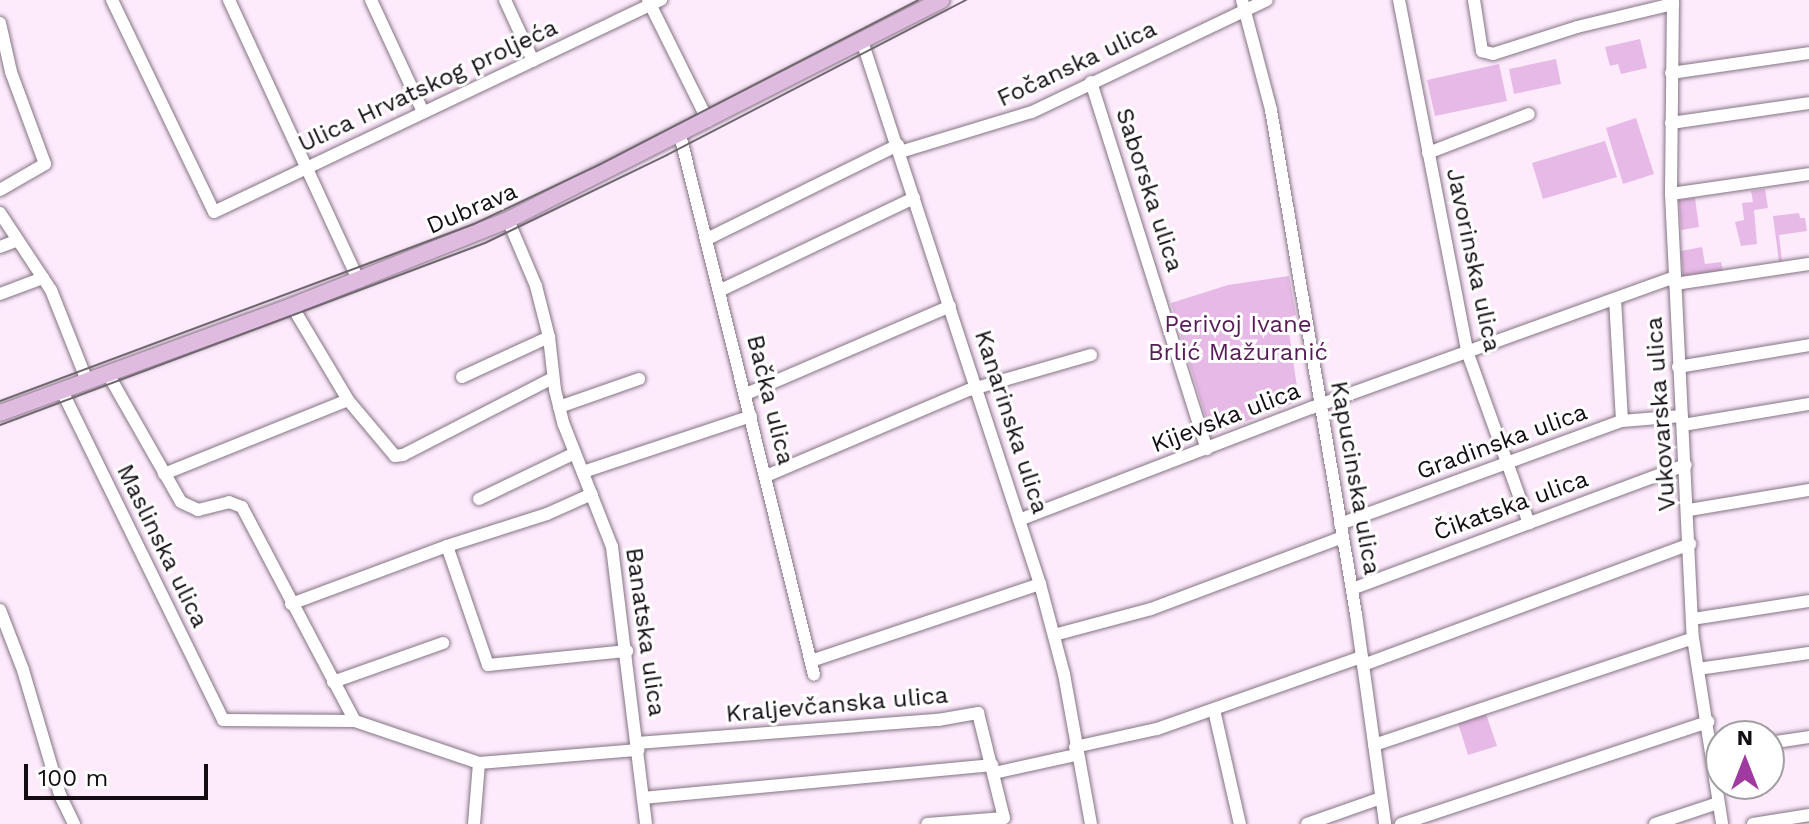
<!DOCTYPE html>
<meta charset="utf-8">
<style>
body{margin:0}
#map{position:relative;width:1809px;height:824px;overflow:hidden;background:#fdebfc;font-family:"Work Sans",sans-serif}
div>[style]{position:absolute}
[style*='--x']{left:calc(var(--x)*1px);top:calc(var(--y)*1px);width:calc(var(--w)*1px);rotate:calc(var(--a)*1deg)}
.green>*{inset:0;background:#e7b9e6}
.roads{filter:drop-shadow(0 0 2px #847483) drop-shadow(0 0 2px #847483)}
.minor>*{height:12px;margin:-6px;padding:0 6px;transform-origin:6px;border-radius:6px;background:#fff}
.major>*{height:16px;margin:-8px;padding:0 8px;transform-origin:8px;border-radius:8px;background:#dfbbdf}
.tram>*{height:2px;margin:-1px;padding:0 1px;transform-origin:1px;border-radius:1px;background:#716670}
span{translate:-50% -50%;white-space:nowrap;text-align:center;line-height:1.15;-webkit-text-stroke:6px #fff;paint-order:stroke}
.street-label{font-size:24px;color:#130d13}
.park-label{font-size:24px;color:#571c58}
.north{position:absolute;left:1705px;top:720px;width:80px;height:80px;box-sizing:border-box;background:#fff;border:2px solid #a19ea1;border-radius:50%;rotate:0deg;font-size:22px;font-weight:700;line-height:32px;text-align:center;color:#130d13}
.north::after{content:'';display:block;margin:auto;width:28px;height:36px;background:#9f3ba0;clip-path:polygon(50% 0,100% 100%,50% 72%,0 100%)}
.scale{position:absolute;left:24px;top:764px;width:184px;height:36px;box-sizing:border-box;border:4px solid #130d13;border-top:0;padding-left:10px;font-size:24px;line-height:28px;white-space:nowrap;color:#130d13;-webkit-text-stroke:6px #fff;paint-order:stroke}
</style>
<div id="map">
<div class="green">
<i style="clip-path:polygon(1640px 39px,1647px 68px,1621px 74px,1618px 64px,1610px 66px,1605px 47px)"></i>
<i style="clip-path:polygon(1556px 59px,1561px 84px,1514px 94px,1509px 69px)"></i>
<i style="clip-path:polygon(1499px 64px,1507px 101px,1435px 116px,1427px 80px)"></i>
<i style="clip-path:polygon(1636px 118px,1654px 174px,1623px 184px,1606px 128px)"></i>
<i style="clip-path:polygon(1605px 141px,1617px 177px,1543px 199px,1532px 163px)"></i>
<i style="clip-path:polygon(1765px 189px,1768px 208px,1754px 210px,1757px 244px,1741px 246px,1735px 222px,1744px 220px,1742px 203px,1753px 202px,1751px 191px)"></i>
<i style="clip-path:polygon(1695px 198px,1699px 227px,1681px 230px,1679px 200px)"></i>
<i style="clip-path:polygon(1799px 213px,1800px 218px,1805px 218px,1807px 231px,1779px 235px,1782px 261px,1779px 262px,1773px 216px)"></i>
<i style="clip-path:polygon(1702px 247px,1705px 264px,1721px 262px,1723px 271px,1683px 276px,1681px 251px)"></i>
<i style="clip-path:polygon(1289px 276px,1296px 315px,1287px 318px,1299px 401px,1211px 435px,1171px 303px,1228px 285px)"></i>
<i style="clip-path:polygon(1486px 714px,1497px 746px,1468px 755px,1458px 723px)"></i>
</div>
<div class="roads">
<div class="minor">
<i style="--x:112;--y:0;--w:235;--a:64.3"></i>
<i style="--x:214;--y:212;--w:495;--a:-25.4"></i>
<i style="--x:229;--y:0;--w:310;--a:65.2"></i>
<i style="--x:371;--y:0;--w:123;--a:65.1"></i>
<i style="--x:505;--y:0;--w:67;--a:65.3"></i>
<i style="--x:648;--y:0;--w:135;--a:63.6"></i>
<i style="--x:1242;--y:0;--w:114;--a:75.2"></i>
<i style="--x:1271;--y:110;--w:511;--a:80.43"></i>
<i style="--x:1356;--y:614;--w:212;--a:82.1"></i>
<i style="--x:1399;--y:0;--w:361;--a:79"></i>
<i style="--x:1468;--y:354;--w:180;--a:70.2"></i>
<i style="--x:1474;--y:0;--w:52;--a:81.1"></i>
<i style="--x:1482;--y:51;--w:11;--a:15"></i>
<i style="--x:1493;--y:54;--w:88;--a:-17.8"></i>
<i style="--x:1577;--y:27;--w:99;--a:-13.5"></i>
<i style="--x:1673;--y:0;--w:194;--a:90.6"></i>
<i style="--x:1671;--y:194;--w:445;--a:87.2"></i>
<i style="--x:1693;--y:638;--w:188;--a:81.1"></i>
<i style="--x:0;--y:23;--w:50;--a:77.3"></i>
<i style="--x:11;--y:72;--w:98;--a:69.7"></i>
<i style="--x:45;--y:164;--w:52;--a:150"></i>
<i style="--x:862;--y:41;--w:571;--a:71.85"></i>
<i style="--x:1040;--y:584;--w:93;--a:75.1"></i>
<i style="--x:1064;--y:674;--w:152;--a:79.8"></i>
<i style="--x:1671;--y:73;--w:139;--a:-8.2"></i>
<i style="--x:1091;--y:82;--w:385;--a:72.5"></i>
<i style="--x:1671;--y:123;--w:139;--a:-8.2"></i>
<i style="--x:680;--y:135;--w:556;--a:76.06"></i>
<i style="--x:900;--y:152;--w:138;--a:-16.9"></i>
<i style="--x:1032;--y:112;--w:260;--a:-25.5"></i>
<i style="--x:1428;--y:153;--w:108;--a:-21.1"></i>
<i style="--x:1671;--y:194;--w:139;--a:-8.2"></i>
<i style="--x:0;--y:213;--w:92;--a:56.5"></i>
<i style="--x:51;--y:290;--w:98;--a:68.4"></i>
<i style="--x:508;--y:220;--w:72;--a:67"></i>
<i style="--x:536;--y:286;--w:53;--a:75.7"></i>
<i style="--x:549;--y:337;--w:53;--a:83.5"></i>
<i style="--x:555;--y:390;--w:36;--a:76"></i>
<i style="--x:564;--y:425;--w:131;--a:68.5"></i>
<i style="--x:612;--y:547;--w:279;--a:83"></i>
<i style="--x:707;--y:239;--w:213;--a:-26.2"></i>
<i style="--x:0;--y:247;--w:17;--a:-21"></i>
<i style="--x:1675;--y:284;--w:135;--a:-8.5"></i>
<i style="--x:721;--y:290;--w:214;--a:-25.5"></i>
<i style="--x:0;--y:294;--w:46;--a:-20.4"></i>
<i style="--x:1615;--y:299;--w:122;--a:86.7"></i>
<i style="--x:292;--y:306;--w:109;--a:59.2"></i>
<i style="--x:348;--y:400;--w:73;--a:50"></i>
<i style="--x:395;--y:456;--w:8;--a:-7"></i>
<i style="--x:403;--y:455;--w:169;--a:-27.2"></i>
<i style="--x:1678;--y:367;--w:133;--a:-9.5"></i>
<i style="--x:108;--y:374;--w:147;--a:60.3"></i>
<i style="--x:181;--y:502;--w:19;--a:25"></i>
<i style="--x:198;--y:510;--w:32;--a:-14"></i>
<i style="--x:229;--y:502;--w:14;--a:21"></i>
<i style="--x:242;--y:507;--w:242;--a:62.2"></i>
<i style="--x:462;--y:377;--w:96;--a:-24.7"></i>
<i style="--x:62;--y:391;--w:366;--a:63.9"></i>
<i style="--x:223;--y:720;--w:132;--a:0.4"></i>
<i style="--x:355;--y:721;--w:131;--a:18.7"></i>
<i style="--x:479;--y:763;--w:160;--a:-4.7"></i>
<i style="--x:746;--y:394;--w:222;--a:-23.3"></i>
<i style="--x:559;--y:407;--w:85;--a:-19.3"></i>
<i style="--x:1683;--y:425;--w:128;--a:-9.5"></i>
<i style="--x:583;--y:472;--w:177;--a:-18.4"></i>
<i style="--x:164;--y:474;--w:198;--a:-21.9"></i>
<i style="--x:766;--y:476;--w:220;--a:-23"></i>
<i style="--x:969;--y:390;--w:127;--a:-16"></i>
<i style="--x:479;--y:499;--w:106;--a:-25.6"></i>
<i style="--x:1689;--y:510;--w:122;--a:-9.5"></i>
<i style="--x:1019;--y:520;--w:313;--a:-21"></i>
<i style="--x:1311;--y:408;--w:387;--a:-19.8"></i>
<i style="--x:1340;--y:524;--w:300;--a:-20.1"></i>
<i style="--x:1622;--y:421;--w:60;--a:-4.8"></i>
<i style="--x:447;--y:546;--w:126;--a:71"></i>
<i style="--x:488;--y:665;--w:140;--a:-5.8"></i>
<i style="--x:1352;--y:589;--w:356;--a:-20.4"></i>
<i style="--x:291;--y:604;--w:166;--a:-20.4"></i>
<i style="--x:447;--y:546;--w:105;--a:-17.7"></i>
<i style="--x:547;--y:514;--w:49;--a:-24"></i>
<i style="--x:0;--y:610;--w:64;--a:69"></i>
<i style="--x:23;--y:670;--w:130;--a:73.5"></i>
<i style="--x:60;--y:795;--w:32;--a:64"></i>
<i style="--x:1693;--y:619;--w:117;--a:-8.8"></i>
<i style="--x:1054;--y:635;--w:100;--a:-15"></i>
<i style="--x:1151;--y:609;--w:205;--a:-20.6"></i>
<i style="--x:811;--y:661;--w:242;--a:-18.6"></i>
<i style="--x:1363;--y:665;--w:349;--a:-20.3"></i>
<i style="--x:1698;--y:669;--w:112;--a:-8.2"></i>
<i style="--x:333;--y:682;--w:117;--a:-19.5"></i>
<i style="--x:1214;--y:710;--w:117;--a:77.2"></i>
<i style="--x:637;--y:743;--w:302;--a:-4.4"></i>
<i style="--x:938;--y:720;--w:41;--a:-9.9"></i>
<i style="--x:978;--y:713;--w:108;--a:76.1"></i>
<i style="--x:1004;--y:818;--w:77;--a:175.5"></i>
<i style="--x:1769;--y:743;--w:40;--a:-8.5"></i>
<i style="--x:1374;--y:745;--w:336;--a:-18.5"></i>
<i style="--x:1075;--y:747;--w:84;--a:-12.4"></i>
<i style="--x:1157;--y:729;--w:217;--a:-19.4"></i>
<i style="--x:994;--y:773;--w:84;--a:-12.4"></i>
<i style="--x:643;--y:798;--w:351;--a:-5.4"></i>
<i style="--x:474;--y:824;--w:61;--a:-85.3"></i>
<i style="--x:1307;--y:824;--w:78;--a:-19.4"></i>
<i style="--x:1401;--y:824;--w:324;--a:-18.4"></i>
<i style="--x:1655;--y:824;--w:66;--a:-18.4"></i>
<i style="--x:1753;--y:824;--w:57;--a:-9.1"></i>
</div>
<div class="major">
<i style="--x:0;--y:413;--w:311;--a:-20.1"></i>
<i style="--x:292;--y:306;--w:232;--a:-21.7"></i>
<i style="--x:508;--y:220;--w:486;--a:-26.9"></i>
</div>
</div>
<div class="tram">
<i style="--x:0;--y:401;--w:506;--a:-20.48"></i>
<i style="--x:474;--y:224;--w:138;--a:-25.3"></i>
<i style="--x:599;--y:165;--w:359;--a:-27.3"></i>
<i style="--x:0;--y:425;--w:518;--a:-20.57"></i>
<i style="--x:485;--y:243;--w:202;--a:-25.8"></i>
<i style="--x:667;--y:155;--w:337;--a:-27.4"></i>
</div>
<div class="street-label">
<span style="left:1077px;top:64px;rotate:-25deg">Fočanska ulica</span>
<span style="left:428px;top:86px;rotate:-25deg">Ulica Hrvatskog proljeća</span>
<span style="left:1149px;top:190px;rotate:72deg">Saborska ulica</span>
<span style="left:472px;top:209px;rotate:-23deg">Dubrava</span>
<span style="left:1473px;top:260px;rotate:78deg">Javorinska ulica</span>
<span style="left:770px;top:400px;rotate:76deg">Bačka ulica</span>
<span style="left:1661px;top:414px;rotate:-94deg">Vukovarska ulica</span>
<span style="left:1226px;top:418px;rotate:-21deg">Kijevska ulica</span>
<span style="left:1011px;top:422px;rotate:72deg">Kanarinska ulica</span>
<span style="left:1502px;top:442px;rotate:-20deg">Gradinska ulica</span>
<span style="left:1355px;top:478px;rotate:80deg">Kapucinska ulica</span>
<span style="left:1511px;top:506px;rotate:-20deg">Čikatska ulica</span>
<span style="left:162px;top:546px;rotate:64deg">Maslinska ulica</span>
<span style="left:645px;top:632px;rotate:82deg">Banatska ulica</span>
<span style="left:837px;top:705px;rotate:-5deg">Kraljevčanska ulica</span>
</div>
<div class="park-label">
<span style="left:1238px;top:339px">Perivoj Ivane<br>Brlić Mažuranić</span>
</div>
<div class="north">N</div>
<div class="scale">100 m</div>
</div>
